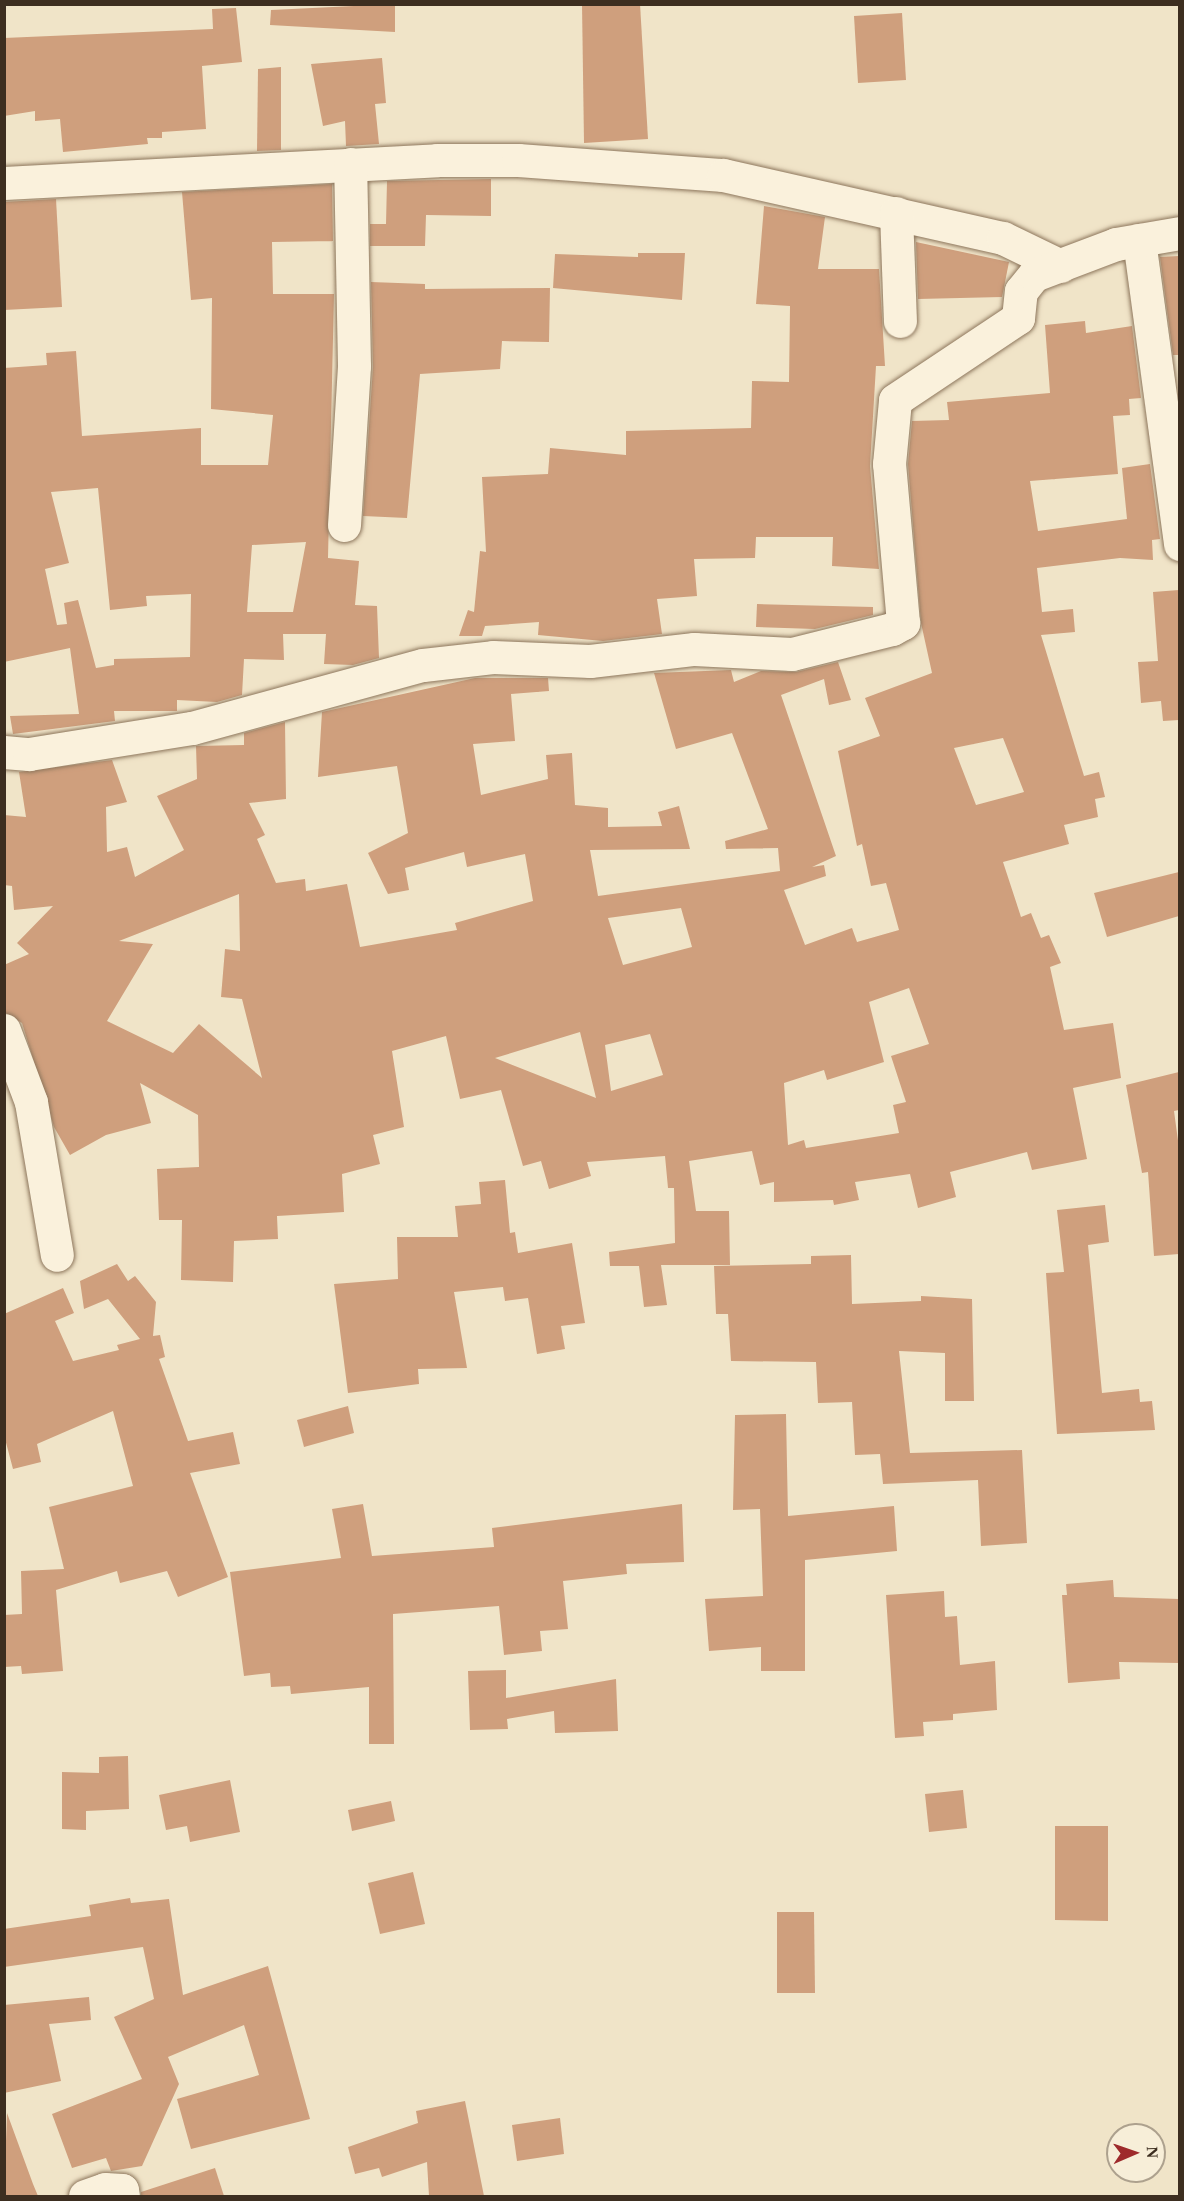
<!DOCTYPE html>
<style>
body{margin:0}
#map{position:relative;width:1184px;height:2201px;overflow:hidden;background:#f0e4c8;font-family:Georgia,serif}
div>[style]{position:absolute}
[style*='--x']{left:calc(var(--x)*1px);top:calc(var(--y)*1px);width:calc(var(--w)*1px);rotate:calc(var(--a)*1deg)}
.building>*{inset:0;background:#cf9f7d}
.roads{filter:drop-shadow(0 0 2px #8d765c) drop-shadow(0 0 2px #8d765c)}
.street>*{height:33px;margin:-16.5px;padding:0 16.5px;transform-origin:16.5px;border-radius:16.5px;background:#faf1dc}
span{translate:-50% -50%;white-space:nowrap;text-align:center;line-height:1.15;-webkit-text-stroke:4.5px #f7eed8;paint-order:stroke}
.frame{position:absolute;inset:0;border:6px solid #3d2e20;pointer-events:none}
.north{position:absolute;left:1106px;top:2123px;width:60px;height:60px;box-sizing:border-box;background:#f7eed8;border:2px solid #ada18e;border-radius:50%;rotate:88deg;font-size:16px;font-weight:700;line-height:24px;text-align:center;color:#3d2e20}
.north::after{content:'';display:block;margin:auto;width:21px;height:27px;background:#9e2a2b;clip-path:polygon(50% 0,100% 100%,50% 72%,0 100%)}
</style>
<div id="map">
<div class="building">
<i style="clip-path:polygon(395px 4px,395px 32px,270px 25px,271px 10px)"></i>
<i style="clip-path:polygon(582px 4px,640px 4px,648px 139px,584px 143px)"></i>
<i style="clip-path:polygon(236px 8px,242px 62px,202px 66px,206px 129px,162px 132px,162px 138px,147px 138px,148px 144px,63px 152px,60px 119px,35px 121px,35px 111px,4px 116px,4px 38px,213px 29px,212px 9px)"></i>
<i style="clip-path:polygon(902px 13px,906px 80px,858px 83px,854px 16px)"></i>
<i style="clip-path:polygon(382px 58px,386px 103px,375px 104px,379px 144px,346px 146px,345px 121px,323px 126px,311px 64px)"></i>
<i style="clip-path:polygon(281px 67px,281px 150px,257px 151px,258px 69px)"></i>
<i style="clip-path:polygon(491px 179px,491px 216px,426px 215px,425px 246px,370px 246px,370px 224px,386px 224px,387px 181px)"></i>
<i style="clip-path:polygon(evenodd,332px 184px,333px 241px,272px 242px,273px 294px,334px 294px,328px 558px,359px 561px,355px 605px,377px 606px,379px 658px,353px 665px,324px 664px,326px 634px,283px 634px,284px 660px,244px 659px,242px 695px,217px 702px,177px 700px,177px 711px,114px 711px,115px 721px,13px 734px,10px 716px,79px 714px,70px 648px,4px 662px,4px 368px,47px 365px,46px 353px,76px 351px,82px 436px,201px 428px,201px 465px,268px 465px,273px 415px,211px 409px,212px 298px,191px 300px,182px 192px,332px 184px,98px 488px,110px 610px,147px 606px,146px 596px,191px 594px,190px 657px,114px 659px,114px 665px,96px 668px,78px 600px,64px 603px,67px 624px,57px 625px,45px 569px,69px 563px,51px 492px,98px 488px,332px 184px,306px 542px,293px 612px,247px 612px,252px 545px,306px 542px)"></i>
<i style="clip-path:polygon(56px 199px,62px 307px,4px 310px,4px 202px)"></i>
<i style="clip-path:polygon(764px 206px,825px 217px,818px 269px,879px 269px,885px 366px,876px 366px,870px 466px,879px 569px,832px 566px,833px 537px,756px 537px,755px 558px,694px 559px,697px 596px,657px 599px,662px 634px,603px 641px,538px 635px,539px 622px,485px 626px,482px 636px,459px 636px,468px 610px,474px 612px,480px 551px,486px 552px,482px 477px,548px 474px,550px 448px,626px 455px,626px 431px,751px 428px,752px 381px,789px 382px,790px 306px,756px 304px)"></i>
<i style="clip-path:polygon(916px 242px,1009px 262px,1002px 297px,918px 299px)"></i>
<i style="clip-path:polygon(638px 253px,685px 253px,682px 300px,553px 288px,555px 254px,638px 257px)"></i>
<i style="clip-path:polygon(1179px 256px,1179px 355px,1173px 355px,1160px 257px)"></i>
<i style="clip-path:polygon(371px 282px,425px 284px,425px 289px,550px 288px,549px 342px,502px 341px,500px 369px,420px 374px,407px 518px,363px 516px,373px 367px)"></i>
<i style="clip-path:polygon(evenodd,1085px 321px,1086px 333px,1132px 326px,1141px 398px,1129px 399px,1130px 415px,1113px 416px,1118px 474px,1030px 481px,1038px 531px,1127px 519px,1122px 468px,1150px 464px,1160px 539px,1152px 540px,1153px 560px,1120px 558px,1037px 568px,1042px 612px,1073px 609px,1075px 632px,1041px 635px,1084px 776px,1099px 772px,1105px 797px,1095px 799px,1098px 817px,1064px 825px,1069px 844px,1003px 862px,1021px 917px,1031px 913px,1041px 938px,1049px 935px,1061px 963px,1050px 967px,1064px 1030px,1113px 1023px,1121px 1078px,1073px 1088px,1087px 1159px,1032px 1170px,1027px 1152px,950px 1172px,956px 1197px,918px 1208px,910px 1174px,855px 1182px,859px 1200px,834px 1205px,833px 1200px,774px 1202px,774px 1182px,760px 1185px,752px 1151px,689px 1161px,696px 1211px,729px 1211px,730px 1265px,661px 1265px,667px 1305px,644px 1307px,639px 1266px,610px 1266px,609px 1252px,675px 1243px,674px 1188px,668px 1188px,665px 1156px,587px 1162px,591px 1176px,549px 1189px,541px 1161px,523px 1166px,501px 1090px,460px 1099px,446px 1036px,392px 1051px,404px 1127px,373px 1135px,380px 1164px,342px 1174px,344px 1212px,277px 1216px,278px 1239px,234px 1241px,233px 1282px,181px 1280px,182px 1220px,159px 1220px,157px 1169px,199px 1167px,198px 1115px,140px 1083px,151px 1123px,106px 1135px,70px 1155px,54px 1127px,22px 1023px,4px 1012px,4px 965px,29px 954px,17px 943px,53px 906px,14px 910px,12px 886px,4px 885px,4px 815px,26px 817px,19px 772px,112px 760px,127px 802px,106px 807px,107px 852px,127px 847px,135px 877px,184px 850px,157px 796px,197px 779px,196px 746px,244px 745px,244px 733px,285px 722px,286px 799px,249px 803px,265px 835px,257px 839px,276px 883px,305px 879px,306px 891px,347px 884px,360px 947px,457px 930px,455px 923px,533px 901px,525px 854px,467px 867px,464px 852px,405px 868px,409px 890px,388px 894px,368px 853px,408px 833px,397px 766px,318px 777px,322px 712px,475px 678px,548px 678px,549px 691px,511px 694px,515px 741px,473px 744px,481px 795px,548px 779px,546px 755px,572px 753px,575px 805px,608px 808px,608px 827px,662px 826px,658px 812px,679px 806px,690px 849px,590px 850px,598px 896px,780px 871px,778px 848px,726px 849px,725px 841px,768px 829px,732px 733px,676px 749px,654px 673px,731px 670px,734px 682px,761px 671px,796px 672px,838px 662px,851px 700px,829px 705px,824px 679px,781px 695px,836px 856px,812px 867px,824px 865px,826px 876px,784px 890px,805px 945px,852px 928px,857px 942px,899px 930px,886px 883px,871px 886px,862px 844px,857px 846px,838px 751px,880px 736px,865px 698px,932px 673px,921px 623px,908px 464px,912px 421px,949px 420px,947px 402px,1050px 393px,1045px 325px,1085px 321px,1003px 738px,1024px 792px,976px 805px,954px 748px,1003px 738px,1085px 321px,239px 894px,240px 951px,225px 949px,221px 997px,242px 999px,262px 1078px,199px 1024px,173px 1053px,107px 1021px,153px 944px,119px 941px,239px 894px,1085px 321px,681px 908px,692px 947px,623px 965px,608px 918px,681px 908px,1085px 321px,909px 988px,929px 1044px,891px 1056px,906px 1102px,893px 1105px,899px 1133px,806px 1148px,804px 1140px,788px 1145px,784px 1083px,824px 1070px,827px 1080px,884px 1062px,869px 1002px,909px 988px,1085px 321px,580px 1032px,596px 1098px,495px 1058px,580px 1032px,1085px 321px,650px 1034px,663px 1075px,611px 1091px,605px 1045px,650px 1034px)"></i>
<i style="clip-path:polygon(1179px 590px,1179px 720px,1163px 721px,1161px 701px,1141px 703px,1138px 662px,1158px 661px,1153px 592px)"></i>
<i style="clip-path:polygon(757px 604px,873px 607px,873px 615px,815px 629px,756px 627px)"></i>
<i style="clip-path:polygon(1179px 872px,1179px 916px,1107px 937px,1094px 893px)"></i>
<i style="clip-path:polygon(1179px 1072px,1179px 1110px,1174px 1111px,1179px 1148px,1179px 1254px,1154px 1256px,1148px 1172px,1142px 1173px,1126px 1085px)"></i>
<i style="clip-path:polygon(505px 1180px,510px 1233px,515px 1232px,518px 1253px,572px 1243px,585px 1323px,561px 1326px,565px 1349px,537px 1354px,528px 1298px,505px 1301px,503px 1287px,454px 1292px,467px 1368px,418px 1369px,419px 1384px,348px 1393px,334px 1284px,398px 1279px,397px 1237px,458px 1237px,455px 1206px,481px 1204px,479px 1182px)"></i>
<i style="clip-path:polygon(1105px 1205px,1109px 1242px,1088px 1245px,1102px 1393px,1139px 1389px,1140px 1402px,1152px 1401px,1155px 1430px,1057px 1434px,1046px 1273px,1064px 1272px,1057px 1210px)"></i>
<i style="clip-path:polygon(851px 1255px,852px 1304px,921px 1301px,921px 1296px,972px 1299px,974px 1401px,945px 1401px,945px 1353px,899px 1351px,910px 1453px,1022px 1450px,1027px 1543px,981px 1546px,978px 1480px,883px 1484px,880px 1454px,855px 1455px,852px 1402px,818px 1403px,816px 1362px,731px 1361px,728px 1314px,716px 1314px,714px 1266px,811px 1264px,811px 1256px)"></i>
<i style="clip-path:polygon(117px 1264px,128px 1281px,135px 1276px,156px 1302px,153px 1336px,160px 1335px,165px 1357px,159px 1359px,188px 1441px,233px 1432px,240px 1464px,190px 1473px,228px 1577px,178px 1597px,167px 1571px,120px 1583px,117px 1571px,56px 1590px,63px 1671px,22px 1674px,21px 1666px,4px 1667px,4px 1615px,22px 1614px,21px 1571px,64px 1569px,49px 1507px,133px 1486px,113px 1411px,37px 1444px,41px 1462px,13px 1469px,4px 1435px,4px 1314px,63px 1288px,74px 1313px,55px 1321px,73px 1361px,119px 1350px,117px 1345px,140px 1339px,108px 1299px,84px 1309px,80px 1281px)"></i>
<i style="clip-path:polygon(348px 1406px,354px 1433px,304px 1447px,297px 1420px)"></i>
<i style="clip-path:polygon(786px 1414px,788px 1516px,894px 1506px,897px 1551px,805px 1560px,805px 1671px,761px 1671px,761px 1647px,709px 1651px,705px 1599px,763px 1596px,760px 1509px,733px 1510px,735px 1415px)"></i>
<i style="clip-path:polygon(363px 1504px,372px 1556px,494px 1547px,492px 1528px,682px 1504px,684px 1562px,626px 1564px,627px 1574px,563px 1581px,568px 1629px,540px 1631px,542px 1651px,504px 1655px,499px 1606px,393px 1614px,394px 1744px,369px 1744px,369px 1687px,291px 1694px,290px 1686px,271px 1687px,270px 1673px,244px 1676px,230px 1572px,341px 1558px,332px 1509px)"></i>
<i style="clip-path:polygon(1113px 1580px,1114px 1597px,1179px 1599px,1179px 1663px,1119px 1662px,1120px 1679px,1068px 1683px,1062px 1595px,1067px 1595px,1066px 1584px)"></i>
<i style="clip-path:polygon(944px 1591px,945px 1617px,957px 1616px,960px 1665px,995px 1661px,997px 1710px,953px 1714px,953px 1720px,923px 1722px,924px 1736px,895px 1738px,886px 1595px)"></i>
<i style="clip-path:polygon(506px 1670px,506px 1698px,616px 1679px,618px 1731px,555px 1733px,554px 1711px,507px 1719px,508px 1729px,470px 1730px,468px 1671px)"></i>
<i style="clip-path:polygon(128px 1756px,129px 1809px,86px 1811px,86px 1830px,62px 1829px,62px 1772px,99px 1773px,99px 1757px)"></i>
<i style="clip-path:polygon(230px 1780px,240px 1832px,190px 1842px,187px 1826px,166px 1830px,159px 1795px)"></i>
<i style="clip-path:polygon(963px 1790px,967px 1828px,929px 1832px,925px 1794px)"></i>
<i style="clip-path:polygon(391px 1801px,395px 1821px,352px 1831px,348px 1810px)"></i>
<i style="clip-path:polygon(1055px 1826px,1108px 1826px,1108px 1921px,1055px 1920px)"></i>
<i style="clip-path:polygon(413px 1872px,425px 1924px,380px 1934px,368px 1883px)"></i>
<i style="clip-path:polygon(130px 1898px,131px 1903px,169px 1899px,183px 1995px,268px 1966px,310px 2119px,191px 2149px,177px 2099px,259px 2075px,244px 2025px,168px 2057px,179px 2084px,142px 2166px,111px 2171px,106px 2158px,72px 2168px,52px 2114px,142px 2079px,114px 2017px,154px 1999px,143px 1947px,4px 1967px,4px 1929px,91px 1916px,89px 1905px)"></i>
<i style="clip-path:polygon(777px 1912px,814px 1912px,815px 1993px,777px 1993px)"></i>
<i style="clip-path:polygon(89px 1997px,91px 2020px,49px 2024px,61px 2081px,4px 2093px,4px 2005px)"></i>
<i style="clip-path:polygon(465px 2101px,484px 2196px,429px 2196px,427px 2162px,382px 2177px,379px 2168px,355px 2174px,348px 2147px,418px 2123px,416px 2111px)"></i>
<i style="clip-path:polygon(7px 2113px,33px 2184px,38px 2196px,4px 2196px)"></i>
<i style="clip-path:polygon(560px 2118px,564px 2154px,517px 2161px,512px 2125px)"></i>
<i style="clip-path:polygon(215px 2168px,224px 2196px,141px 2196px,141px 2192px)"></i>
</div>
<div class="roads">
<div class="street">
<i style="--x:4;--y:183;--w:434;--a:-3"></i>
<i style="--x:437;--y:160;--w:81;--a:0"></i>
<i style="--x:518;--y:160;--w:206;--a:4.2"></i>
<i style="--x:723;--y:175;--w:287;--a:12.7"></i>
<i style="--x:1003;--y:238;--w:64;--a:25.8"></i>
<i style="--x:896;--y:213;--w:108;--a:87.9"></i>
<i style="--x:1139;--y:240;--w:307;--a:82.3"></i>
<i style="--x:344;--y:525;--w:159;--a:-86.4"></i>
<i style="--x:354;--y:366;--w:202;--a:-91.1"></i>
<i style="--x:4;--y:752;--w:25;--a:5"></i>
<i style="--x:29;--y:754;--w:165;--a:-9.1"></i>
<i style="--x:192;--y:728;--w:239;--a:-15.3"></i>
<i style="--x:423;--y:665;--w:70;--a:-6.5"></i>
<i style="--x:493;--y:657;--w:97;--a:2.4"></i>
<i style="--x:590;--y:661;--w:105;--a:-6.6"></i>
<i style="--x:694;--y:649;--w:98;--a:2.9"></i>
<i style="--x:792;--y:654;--w:103;--a:-14"></i>
<i style="--x:892;--y:629;--w:13;--a:-29"></i>
<i style="--x:903;--y:623;--w:160;--a:-95"></i>
<i style="--x:889;--y:464;--w:64;--a:-84.6"></i>
<i style="--x:895;--y:400;--w:148;--a:-33.7"></i>
<i style="--x:1018;--y:318;--w:27;--a:-84"></i>
<i style="--x:1021;--y:291;--w:21;--a:-51"></i>
<i style="--x:1034;--y:275;--w:88;--a:-20.7"></i>
<i style="--x:1116;--y:244;--w:65;--a:-9.8"></i>
<i style="--x:4;--y:1030;--w:77;--a:69.4"></i>
<i style="--x:31;--y:1102;--w:155;--a:80.4"></i>
<i style="--x:85;--y:2196;--w:21;--a:-19"></i>
<i style="--x:105;--y:2189;--w:17;--a:3"></i>
<i style="--x:122;--y:2190;--w:6;--a:81"></i>
</div>
</div>
<div class="frame"></div>
<div class="north">N</div>
</div>
